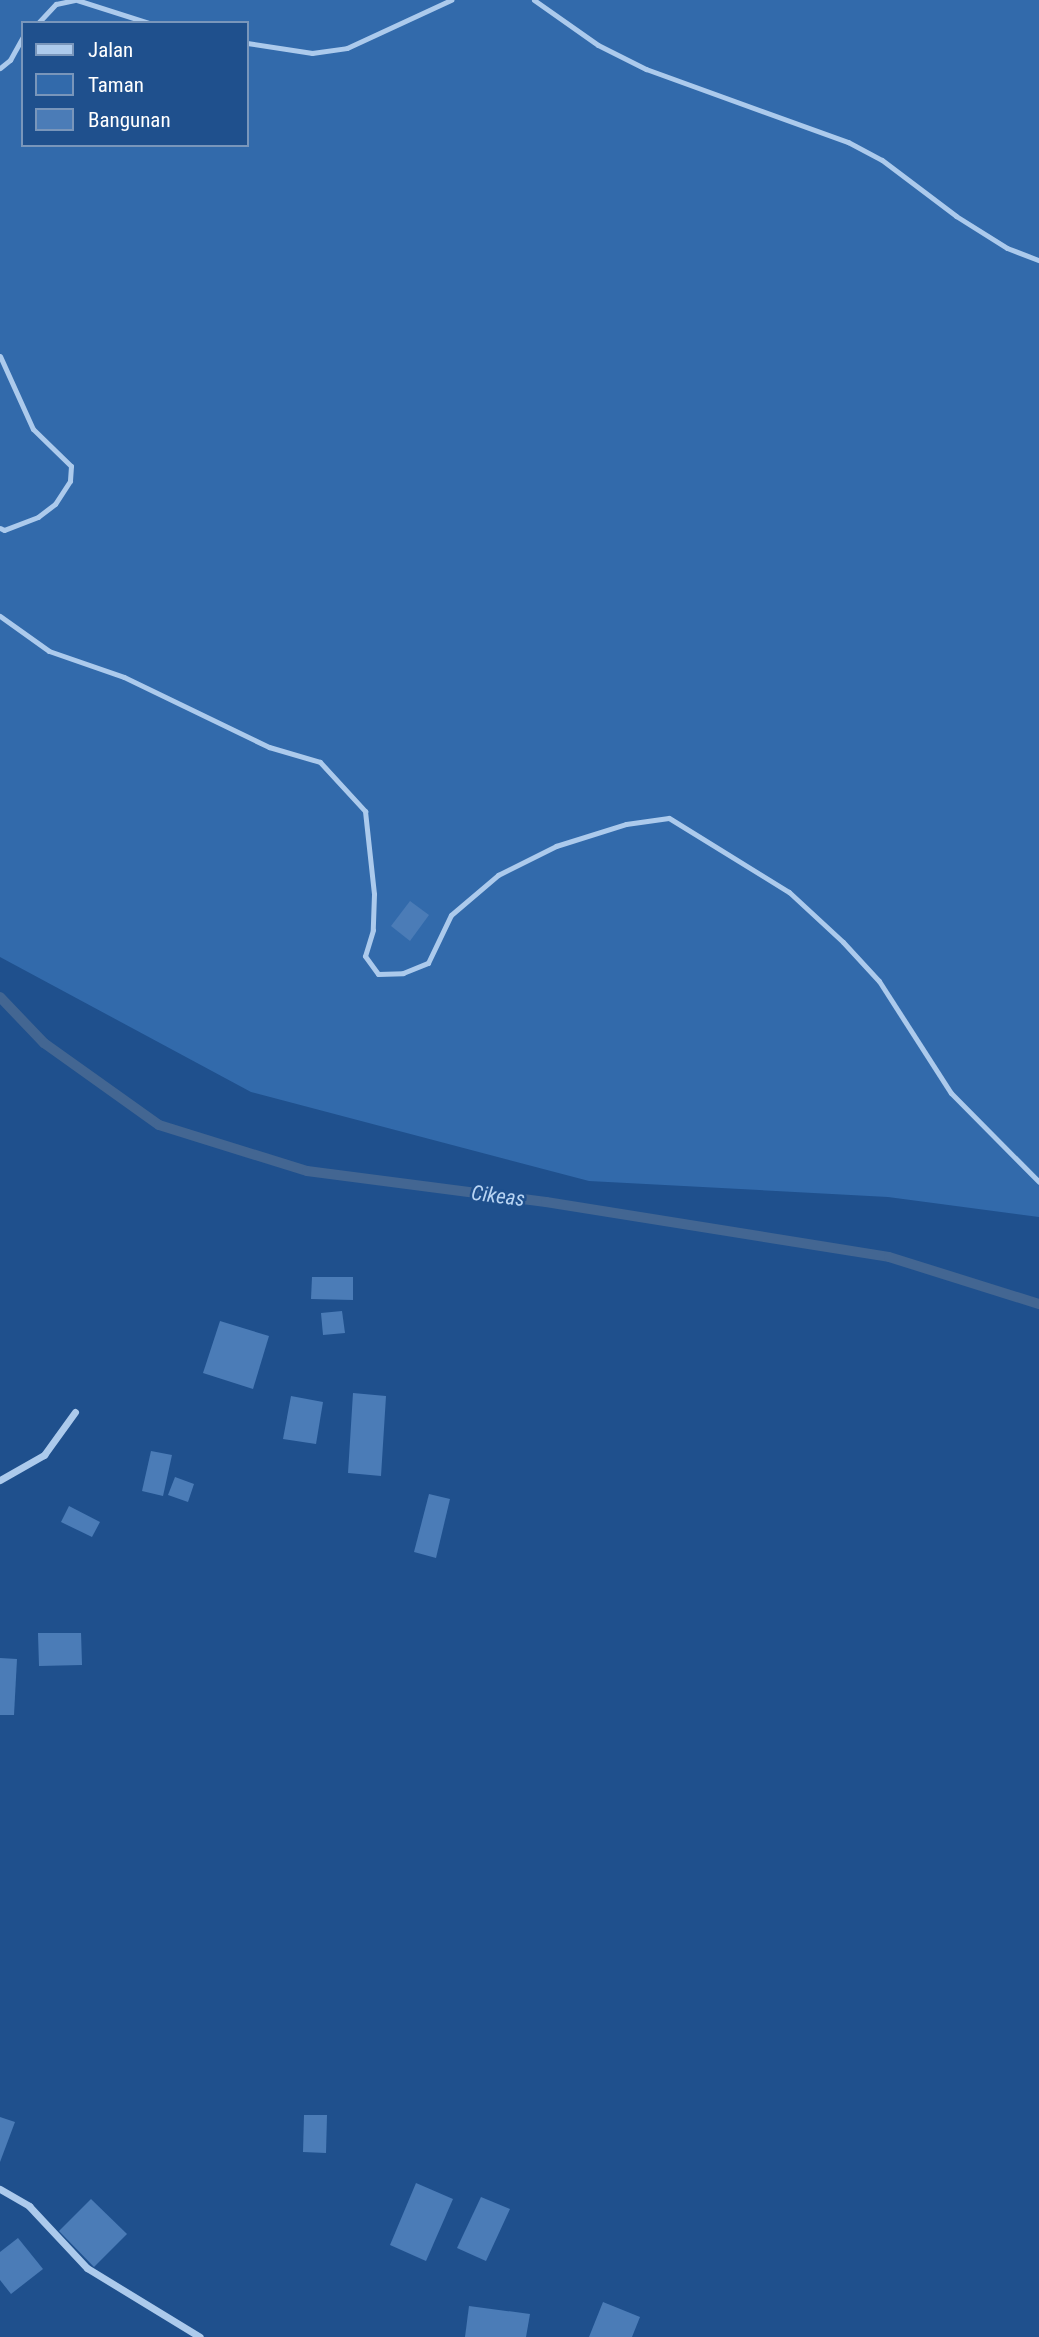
<!DOCTYPE html>
<style>
body{margin:0}
#map{position:relative;width:1039px;height:2337px;overflow:hidden;background:#1f508d;font-family:"Roboto Condensed",sans-serif}
div>[style]{position:absolute}
[style*='--x']{left:calc(var(--x)*1px);top:calc(var(--y)*1px);width:calc(var(--w)*1px);rotate:calc(var(--a)*1deg)}
.green>*{inset:0;background:#326aab}
.stream>*{height:10px;margin:-5px;padding:0 5px;transform-origin:5px;border-radius:5px;background:#436692}
.building>*{inset:0;background:#4b7cb7}
.lane>*{height:5px;margin:-2.5px;padding:0 2.5px;transform-origin:2.5px;border-radius:2.5px;background:#accaec}
.street>*{height:7px;margin:-3.5px;padding:0 3.5px;transform-origin:3.5px;border-radius:3.5px;background:#accaec}
span{translate:-50% -50%;white-space:nowrap;text-align:center;line-height:1.15;-webkit-text-stroke:5px #1f508d;paint-order:stroke}
.water-label{font-size:21px;color:#b8d4f3;font-style:italic}
.legend{position:absolute;left:21px;top:21px;width:228px;height:126px;box-sizing:border-box;background:#1f508d;border:2px solid #7996bb;margin:0;padding:9px 12px;list-style:none;font-size:21px;color:#fff}
.legend li{display:flex;align-items:center;gap:14px;height:35px}
.legend b{width:35px;border:2px solid #7996bb}
</style>
<div id="map">
<div class="green">
<i style="clip-path:polygon(evenodd,0 0,1039px 0,1039px 1217px,888px 1197px,589px 1181px,251px 1092px,0 957px,0 0,23px 23px,247px 23px,247px 145px,23px 145px,23px 23px)"></i>
</div>
<div class="stream">
<i style="--x:0;--y:997;--w:64;--a:46.3"></i>
<i style="--x:44;--y:1043;--w:141;--a:35.5"></i>
<i style="--x:159;--y:1125;--w:155;--a:17.3"></i>
<i style="--x:307;--y:1171;--w:241;--a:7.4"></i>
<i style="--x:546;--y:1202;--w:347;--a:9.1"></i>
<i style="--x:889;--y:1257;--w:157;--a:17.4"></i>
</div>
<div class="building">
<i style="clip-path:polygon(410px 901px,429px 915px,410px 941px,391px 926px)"></i>
<i style="clip-path:polygon(312px 1277px,353px 1277px,353px 1300px,311px 1299px)"></i>
<i style="clip-path:polygon(342px 1311px,345px 1333px,323px 1335px,321px 1313px)"></i>
<i style="clip-path:polygon(220px 1321px,269px 1336px,253px 1389px,203px 1373px)"></i>
<i style="clip-path:polygon(353px 1393px,386px 1396px,381px 1476px,348px 1473px)"></i>
<i style="clip-path:polygon(291px 1396px,323px 1402px,316px 1444px,283px 1439px)"></i>
<i style="clip-path:polygon(151px 1451px,172px 1455px,163px 1496px,142px 1491px)"></i>
<i style="clip-path:polygon(175px 1477px,194px 1484px,188px 1502px,168px 1495px)"></i>
<i style="clip-path:polygon(429px 1494px,450px 1499px,436px 1558px,414px 1552px)"></i>
<i style="clip-path:polygon(69px 1506px,100px 1522px,92px 1537px,61px 1522px)"></i>
<i style="clip-path:polygon(38px 1633px,81px 1633px,82px 1665px,39px 1666px)"></i>
<i style="clip-path:polygon(0 1658px,17px 1659px,14px 1715px,0 1715px)"></i>
<i style="clip-path:polygon(304px 2115px,327px 2115px,326px 2153px,303px 2152px)"></i>
<i style="clip-path:polygon(0 2117px,15px 2122px,0 2162px)"></i>
<i style="clip-path:polygon(416px 2183px,453px 2199px,426px 2261px,390px 2245px)"></i>
<i style="clip-path:polygon(481px 2197px,510px 2209px,486px 2261px,457px 2248px)"></i>
<i style="clip-path:polygon(91px 2199px,127px 2234px,94px 2267px,59px 2231px)"></i>
<i style="clip-path:polygon(18px 2238px,43px 2269px,11px 2294px,0 2280px,0 2252px)"></i>
<i style="clip-path:polygon(603px 2302px,640px 2317px,632px 2337px,589px 2337px)"></i>
<i style="clip-path:polygon(469px 2306px,530px 2314px,526px 2337px,465px 2337px)"></i>
</div>
<div class="lane">
<i style="--x:77;--y:0;--w:76;--a:17.7"></i>
<i style="--x:534;--y:0;--w:78;--a:35.1"></i>
<i style="--x:598;--y:45;--w:54;--a:26.6"></i>
<i style="--x:646;--y:69;--w:215;--a:19.9"></i>
<i style="--x:848;--y:142;--w:38;--a:28"></i>
<i style="--x:882;--y:160;--w:93;--a:37.1"></i>
<i style="--x:956;--y:216;--w:60;--a:32.1"></i>
<i style="--x:1007;--y:248;--w:34;--a:21"></i>
<i style="--x:38;--y:23;--w:26;--a:-47"></i>
<i style="--x:56;--y:4;--w:19;--a:-12"></i>
<i style="--x:247;--y:43;--w:66;--a:8.7"></i>
<i style="--x:312;--y:53;--w:35;--a:-8"></i>
<i style="--x:347;--y:48;--w:115;--a:-24.8"></i>
<i style="--x:0;--y:68;--w:13;--a:-39"></i>
<i style="--x:10;--y:60;--w:26;--a:-61"></i>
<i style="--x:0;--y:356;--w:80;--a:65.7"></i>
<i style="--x:33;--y:429;--w:53;--a:44.2"></i>
<i style="--x:71;--y:466;--w:15;--a:94"></i>
<i style="--x:70;--y:481;--w:27;--a:123"></i>
<i style="--x:55;--y:504;--w:21;--a:143"></i>
<i style="--x:38;--y:517;--w:36;--a:159"></i>
<i style="--x:4;--y:530;--w:4;--a:-153"></i>
<i style="--x:0;--y:616;--w:60;--a:35.5"></i>
<i style="--x:49;--y:651;--w:79;--a:19.1"></i>
<i style="--x:124;--y:677;--w:161;--a:25.8"></i>
<i style="--x:269;--y:747;--w:53;--a:16.4"></i>
<i style="--x:320;--y:762;--w:67;--a:47.4"></i>
<i style="--x:365;--y:811;--w:83;--a:83.8"></i>
<i style="--x:374;--y:894;--w:36;--a:92"></i>
<i style="--x:373;--y:930;--w:27;--a:107"></i>
<i style="--x:365;--y:956;--w:22;--a:54"></i>
<i style="--x:378;--y:974;--w:25;--a:-2"></i>
<i style="--x:403;--y:973;--w:27;--a:-22"></i>
<i style="--x:428;--y:963;--w:53;--a:-64.4"></i>
<i style="--x:451;--y:915;--w:62;--a:-40.4"></i>
<i style="--x:498;--y:875;--w:65;--a:-26.6"></i>
<i style="--x:556;--y:846;--w:73;--a:-17.4"></i>
<i style="--x:626;--y:824;--w:43;--a:-7.9"></i>
<i style="--x:669;--y:818;--w:141;--a:31.7"></i>
<i style="--x:789;--y:892;--w:74;--a:42.8"></i>
<i style="--x:843;--y:942;--w:53;--a:47.3"></i>
<i style="--x:879;--y:981;--w:133;--a:57.3"></i>
<i style="--x:951;--y:1093;--w:125;--a:45.3"></i>
</div>
<div class="street">
<i style="--x:0;--y:1480;--w:51;--a:-29.6"></i>
<i style="--x:44;--y:1455;--w:53;--a:-54.2"></i>
<i style="--x:0;--y:2189;--w:34;--a:30"></i>
<i style="--x:29;--y:2206;--w:85;--a:46.9"></i>
<i style="--x:87;--y:2268;--w:132;--a:31.4"></i>
</div>
<div class="water-label">
<span style="left:498px;top:1196px;rotate:7deg">Cikeas</span>
</div>
<ul class="legend">
<li><b style="height:9px;background:#accaec"></b>Jalan</li>
<li><b style="height:19px;background:#326aab"></b>Taman</li>
<li><b style="height:19px;background:#4b7cb7"></b>Bangunan</li>
</ul>
</div>
